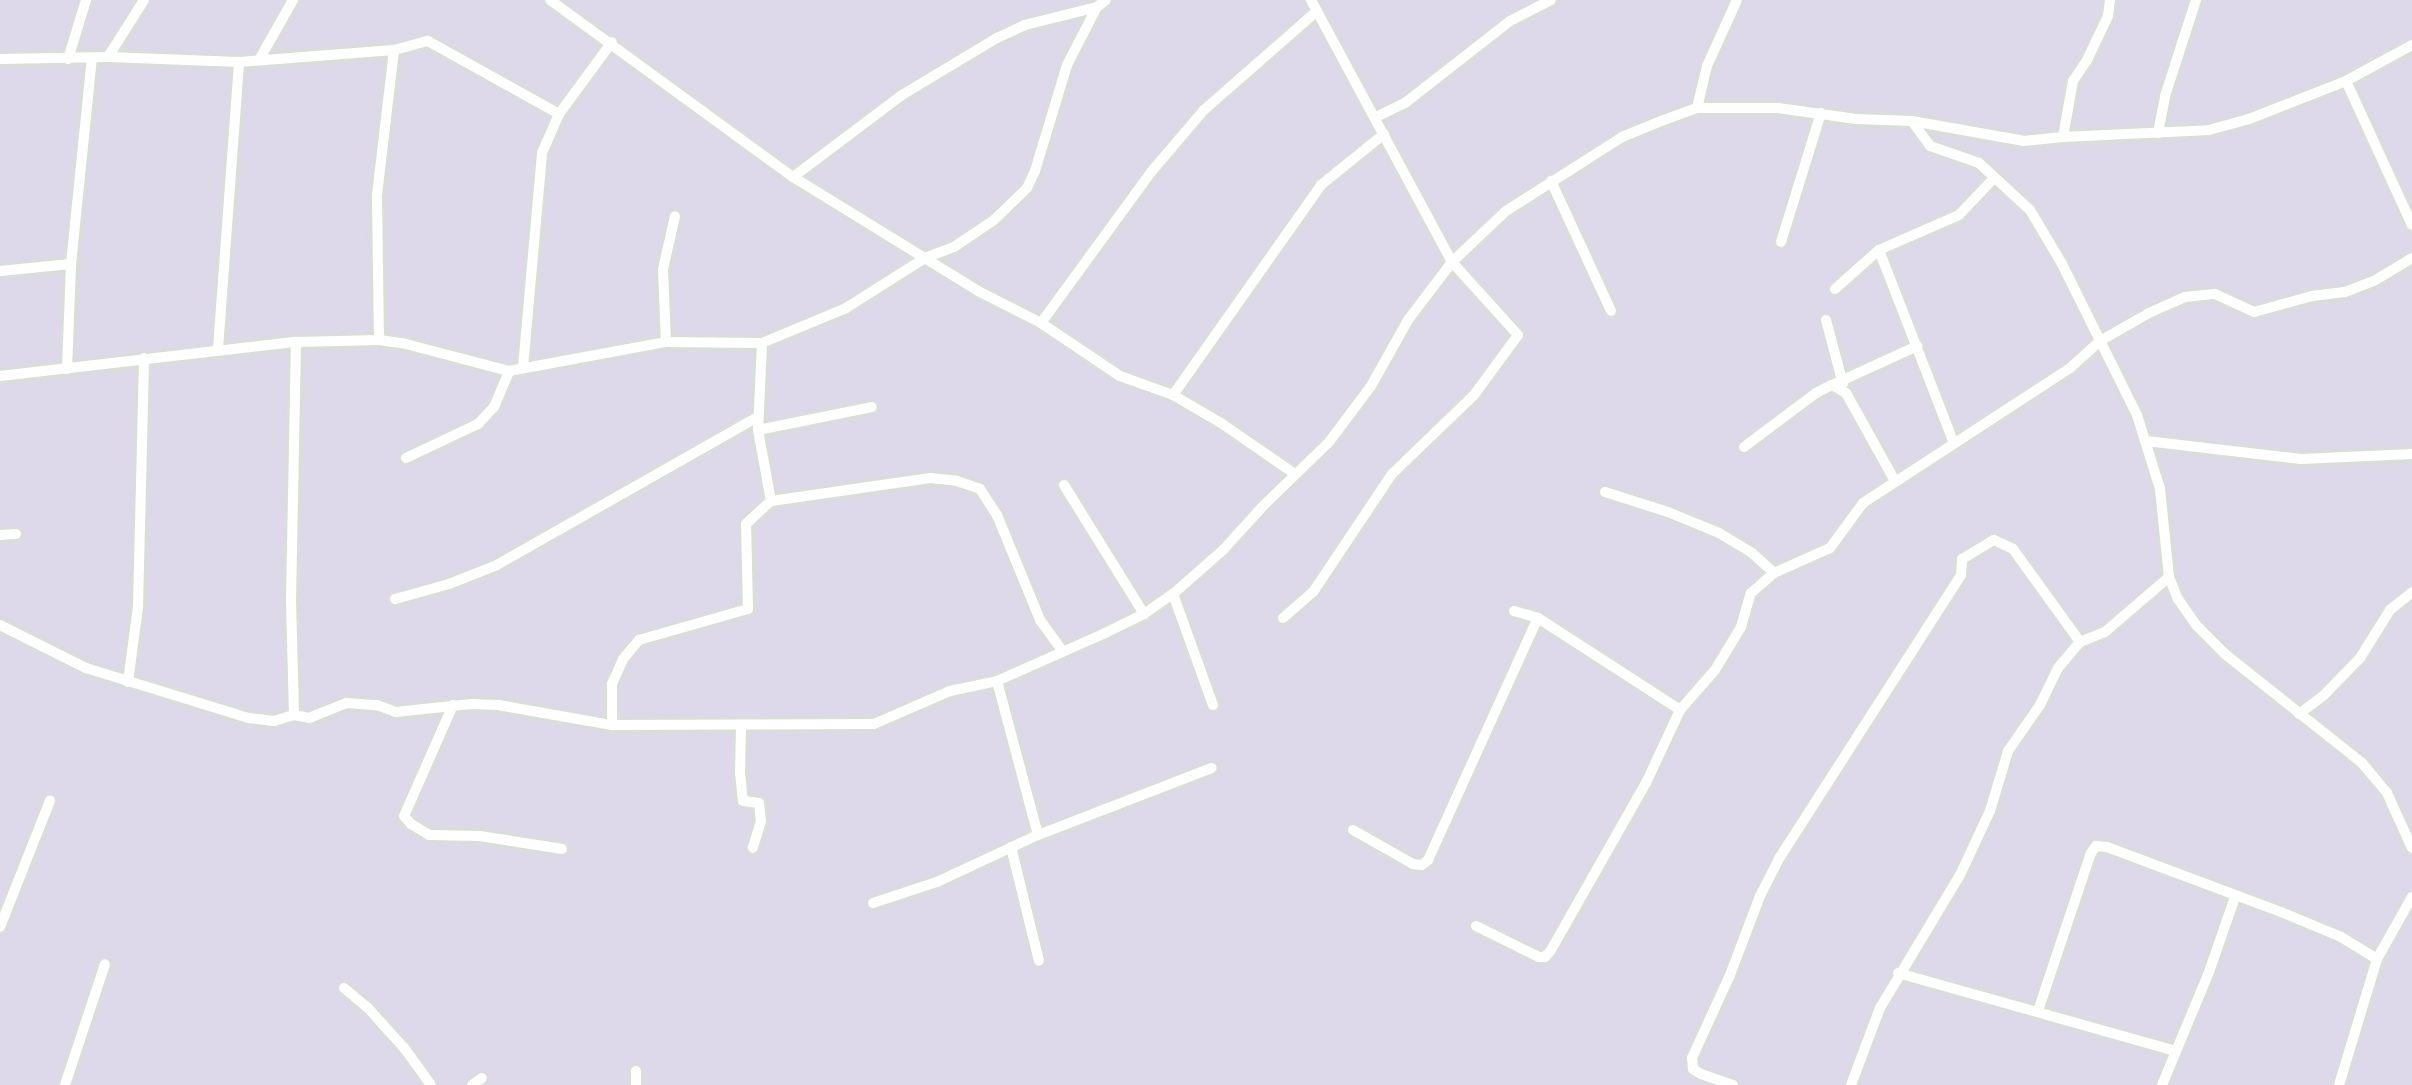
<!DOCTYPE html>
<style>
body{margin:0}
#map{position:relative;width:2412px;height:1085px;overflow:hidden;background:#ded9ea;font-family:"Titillium Web",sans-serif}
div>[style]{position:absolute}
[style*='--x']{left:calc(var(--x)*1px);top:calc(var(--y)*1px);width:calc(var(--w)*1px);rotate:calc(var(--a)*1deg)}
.roads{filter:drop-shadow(0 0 2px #d6e1ce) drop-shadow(0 0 2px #d6e1ce)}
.street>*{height:10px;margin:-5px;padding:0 5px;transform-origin:5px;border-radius:5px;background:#fff}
span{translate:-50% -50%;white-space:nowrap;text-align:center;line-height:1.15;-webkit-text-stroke:5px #fff;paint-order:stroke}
</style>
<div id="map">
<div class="roads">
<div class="street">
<i style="--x:550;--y:0;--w:301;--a:36.1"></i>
<i style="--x:793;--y:177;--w:217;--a:31.6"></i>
<i style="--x:978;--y:291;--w:71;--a:26.9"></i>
<i style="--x:1041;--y:323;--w:95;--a:33.9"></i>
<i style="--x:1120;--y:376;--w:56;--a:19.7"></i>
<i style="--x:1173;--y:395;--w:56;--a:30.3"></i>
<i style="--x:1221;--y:423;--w:90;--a:34.6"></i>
<i style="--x:108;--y:57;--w:67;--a:-57.7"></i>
<i style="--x:0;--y:59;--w:108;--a:-1.1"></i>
<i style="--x:108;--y:57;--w:131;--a:2.2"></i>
<i style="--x:239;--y:62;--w:155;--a:-4.4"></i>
<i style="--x:394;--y:50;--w:35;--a:-15"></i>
<i style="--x:428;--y:41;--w:150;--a:29.1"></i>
<i style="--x:68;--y:59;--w:62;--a:-73"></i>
<i style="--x:259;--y:60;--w:69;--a:-60.5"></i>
<i style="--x:2346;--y:81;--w:158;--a:65.4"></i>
<i style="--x:1697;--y:108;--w:43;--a:-76.6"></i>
<i style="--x:1707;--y:66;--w:72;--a:-65.6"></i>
<i style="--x:1376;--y:117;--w:32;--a:-26"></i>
<i style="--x:1405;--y:103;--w:133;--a:-38"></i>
<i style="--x:1510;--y:21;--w:46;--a:-27.1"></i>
<i style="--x:1912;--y:121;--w:114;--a:10.1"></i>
<i style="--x:2024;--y:141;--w:39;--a:-6"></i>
<i style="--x:2063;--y:137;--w:146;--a:-2.7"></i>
<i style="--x:2209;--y:130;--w:41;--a:-15.4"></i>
<i style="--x:2249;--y:119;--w:104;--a:-21.4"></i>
<i style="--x:2346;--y:81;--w:75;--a:-28.6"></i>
<i style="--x:2158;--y:133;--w:38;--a:-79"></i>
<i style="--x:2165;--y:96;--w:101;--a:-72.1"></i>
<i style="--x:2063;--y:137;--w:57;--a:-79.9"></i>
<i style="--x:2073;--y:81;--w:25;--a:-56"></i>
<i style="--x:2087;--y:60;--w:49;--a:-64.5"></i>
<i style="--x:2108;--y:16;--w:16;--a:-83"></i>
<i style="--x:793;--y:177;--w:136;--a:-37"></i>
<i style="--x:902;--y:95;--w:111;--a:-31"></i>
<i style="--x:997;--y:38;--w:31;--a:-25"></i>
<i style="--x:1025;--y:25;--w:74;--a:-14"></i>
<i style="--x:1551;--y:181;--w:143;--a:65.2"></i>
<i style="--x:1781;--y:242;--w:135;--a:-72.8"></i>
<i style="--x:1879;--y:250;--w:207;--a:68.8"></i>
<i style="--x:0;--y:271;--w:71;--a:-5.6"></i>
<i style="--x:1835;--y:289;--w:59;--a:-41.6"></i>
<i style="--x:1879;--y:250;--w:87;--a:-23.6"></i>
<i style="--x:1959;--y:215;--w:51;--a:-46.6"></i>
<i style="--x:1826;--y:320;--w:66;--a:75.1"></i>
<i style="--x:1041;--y:323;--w:188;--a:-53.9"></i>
<i style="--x:1152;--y:171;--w:80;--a:-49.6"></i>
<i style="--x:1204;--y:110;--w:149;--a:-41.2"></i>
<i style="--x:379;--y:340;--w:145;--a:-90.8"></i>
<i style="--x:377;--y:195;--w:146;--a:-83.3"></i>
<i style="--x:666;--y:342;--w:73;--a:-92.4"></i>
<i style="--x:663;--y:269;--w:54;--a:-77.2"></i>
<i style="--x:762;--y:343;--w:87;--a:92.6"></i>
<i style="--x:758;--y:430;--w:72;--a:79.6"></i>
<i style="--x:218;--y:349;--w:288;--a:-85.8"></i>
<i style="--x:523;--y:367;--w:215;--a:-84.9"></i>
<i style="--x:542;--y:153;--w:43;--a:-66.4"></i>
<i style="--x:559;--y:114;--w:89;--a:-53.6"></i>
<i style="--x:67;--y:369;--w:105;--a:-87.8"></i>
<i style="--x:71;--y:264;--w:206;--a:-84.2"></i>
<i style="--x:0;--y:376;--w:298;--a:-6.6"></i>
<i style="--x:296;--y:342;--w:83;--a:-1.4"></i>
<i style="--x:379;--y:340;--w:27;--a:8"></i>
<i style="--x:406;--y:344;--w:106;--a:14.7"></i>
<i style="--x:509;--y:371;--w:160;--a:-10.5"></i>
<i style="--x:666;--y:342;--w:96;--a:0.6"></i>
<i style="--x:762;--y:343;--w:91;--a:-22.6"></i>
<i style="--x:846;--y:308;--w:93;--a:-32.3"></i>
<i style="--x:925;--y:258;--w:31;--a:-21"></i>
<i style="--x:954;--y:247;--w:48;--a:-34"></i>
<i style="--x:994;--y:220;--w:46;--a:-44.1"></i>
<i style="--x:1027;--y:188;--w:19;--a:-65"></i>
<i style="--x:1035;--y:171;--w:111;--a:-73.2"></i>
<i style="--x:1067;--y:65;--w:65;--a:-62.7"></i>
<i style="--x:1097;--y:7;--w:11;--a:-38"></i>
<i style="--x:1832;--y:385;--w:94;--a:-24.6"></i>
<i style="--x:1173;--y:395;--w:257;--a:-54.8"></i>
<i style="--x:1321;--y:185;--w:81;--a:-39"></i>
<i style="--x:758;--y:430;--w:116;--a:-11.4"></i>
<i style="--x:2146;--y:441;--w:156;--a:6.6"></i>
<i style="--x:2301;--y:459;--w:111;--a:-2.6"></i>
<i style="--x:1744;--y:447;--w:90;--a:-36.9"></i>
<i style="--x:1816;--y:393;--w:18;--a:-27"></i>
<i style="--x:1832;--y:385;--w:16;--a:30"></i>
<i style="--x:1846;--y:393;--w:101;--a:60.9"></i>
<i style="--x:406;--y:458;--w:80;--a:-25.3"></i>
<i style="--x:478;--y:424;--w:23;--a:-47"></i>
<i style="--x:494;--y:407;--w:39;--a:-67"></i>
<i style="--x:1064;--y:485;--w:152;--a:58.2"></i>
<i style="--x:1605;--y:492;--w:66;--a:17.6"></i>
<i style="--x:1668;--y:512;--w:55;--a:22.4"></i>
<i style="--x:1719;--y:533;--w:39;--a:31"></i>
<i style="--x:1752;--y:553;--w:30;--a:42"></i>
<i style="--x:0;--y:535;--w:16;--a:-4"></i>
<i style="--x:1173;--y:594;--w:118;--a:70.2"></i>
<i style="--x:395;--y:599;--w:56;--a:-15.5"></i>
<i style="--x:449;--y:584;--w:52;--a:-21.6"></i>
<i style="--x:497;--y:565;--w:300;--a:-29.6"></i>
<i style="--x:1514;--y:611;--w:25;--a:16"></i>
<i style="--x:1538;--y:618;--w:169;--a:32.9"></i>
<i style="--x:1283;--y:618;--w:40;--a:-41"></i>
<i style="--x:1313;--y:592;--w:142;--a:-56.2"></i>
<i style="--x:1392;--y:474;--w:114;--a:-43.9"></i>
<i style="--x:1474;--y:395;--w:74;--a:-53.7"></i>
<i style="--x:1518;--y:335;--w:98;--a:-132.1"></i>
<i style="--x:1452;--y:262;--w:298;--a:-118.3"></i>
<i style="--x:0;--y:625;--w:96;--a:26.6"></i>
<i style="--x:86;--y:668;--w:170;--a:17.1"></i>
<i style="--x:249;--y:718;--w:25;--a:7"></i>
<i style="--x:274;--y:721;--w:21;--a:-17"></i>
<i style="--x:294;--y:715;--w:15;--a:11"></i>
<i style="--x:309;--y:718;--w:40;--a:-22"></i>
<i style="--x:346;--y:703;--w:31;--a:4"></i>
<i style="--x:377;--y:705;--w:20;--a:20"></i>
<i style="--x:396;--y:712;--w:76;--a:-6"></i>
<i style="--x:472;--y:704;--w:26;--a:2"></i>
<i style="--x:498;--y:705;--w:116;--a:10"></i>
<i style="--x:612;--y:725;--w:262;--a:-0.2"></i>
<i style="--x:874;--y:724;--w:83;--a:-23.5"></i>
<i style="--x:950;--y:691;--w:48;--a:-12"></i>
<i style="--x:997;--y:681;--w:116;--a:-23.9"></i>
<i style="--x:1103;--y:634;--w:46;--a:-26"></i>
<i style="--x:1144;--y:614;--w:35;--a:-35"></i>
<i style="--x:1173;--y:594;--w:67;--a:-41.3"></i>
<i style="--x:1223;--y:550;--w:59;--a:-47.7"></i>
<i style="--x:1263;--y:506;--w:92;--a:-44.1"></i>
<i style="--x:1329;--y:442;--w:70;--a:-53.1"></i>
<i style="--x:1371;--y:386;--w:76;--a:-60.7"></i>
<i style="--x:1408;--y:320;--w:73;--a:-52.8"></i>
<i style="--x:1452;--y:262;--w:74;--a:-43.4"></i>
<i style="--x:1506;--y:211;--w:138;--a:-32.5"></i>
<i style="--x:1622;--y:137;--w:42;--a:-22.3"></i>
<i style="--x:1661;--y:121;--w:38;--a:-20"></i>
<i style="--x:1697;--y:108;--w:81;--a:0"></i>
<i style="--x:1778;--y:108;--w:79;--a:8"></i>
<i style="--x:1856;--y:119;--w:56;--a:2"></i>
<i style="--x:1912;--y:121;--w:31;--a:54"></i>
<i style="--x:1930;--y:146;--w:52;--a:19.1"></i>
<i style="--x:1979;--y:163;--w:69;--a:42.7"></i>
<i style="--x:2030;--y:210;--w:63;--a:59.3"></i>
<i style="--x:2062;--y:264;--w:169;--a:63.6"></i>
<i style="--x:2137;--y:415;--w:77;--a:72.7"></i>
<i style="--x:2160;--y:489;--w:88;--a:84.2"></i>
<i style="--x:2169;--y:577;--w:24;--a:68"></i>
<i style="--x:2178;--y:599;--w:33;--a:55"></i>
<i style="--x:2197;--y:626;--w:40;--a:45"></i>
<i style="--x:2225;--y:654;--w:175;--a:38.5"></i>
<i style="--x:2362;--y:763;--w:39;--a:50"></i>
<i style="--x:2387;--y:793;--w:60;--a:65.6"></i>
<i style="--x:997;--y:681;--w:159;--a:75.1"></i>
<i style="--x:128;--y:682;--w:76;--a:-82.4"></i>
<i style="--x:138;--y:607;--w:249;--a:-88.6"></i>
<i style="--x:453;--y:705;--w:121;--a:113.8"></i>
<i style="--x:404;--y:816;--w:11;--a:49"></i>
<i style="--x:411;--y:824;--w:21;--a:31"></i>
<i style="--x:429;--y:835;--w:51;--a:1.1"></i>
<i style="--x:480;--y:836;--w:83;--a:9"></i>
<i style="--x:2299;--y:714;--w:31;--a:-37"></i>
<i style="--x:2324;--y:695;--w:52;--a:-45.8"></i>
<i style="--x:2360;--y:658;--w:57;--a:-58"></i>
<i style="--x:2390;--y:610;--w:28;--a:-39"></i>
<i style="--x:294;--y:715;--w:114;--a:-91.5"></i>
<i style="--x:291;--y:601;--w:259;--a:-88.9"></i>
<i style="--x:612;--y:725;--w:41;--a:-90"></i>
<i style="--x:612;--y:684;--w:27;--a:-66"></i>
<i style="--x:623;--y:659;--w:25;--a:-50"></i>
<i style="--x:639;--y:640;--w:113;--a:-15.9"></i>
<i style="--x:748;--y:609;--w:85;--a:-91.3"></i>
<i style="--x:746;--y:524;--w:34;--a:-43"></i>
<i style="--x:771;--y:501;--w:161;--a:-8.2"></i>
<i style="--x:930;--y:478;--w:27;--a:6"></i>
<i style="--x:957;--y:481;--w:24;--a:19"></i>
<i style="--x:980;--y:489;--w:31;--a:57"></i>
<i style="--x:997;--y:515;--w:113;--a:67.7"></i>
<i style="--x:1040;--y:620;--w:37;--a:54"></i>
<i style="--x:741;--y:726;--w:47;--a:91.2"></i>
<i style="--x:740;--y:773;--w:28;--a:84"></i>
<i style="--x:743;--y:801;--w:16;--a:7"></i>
<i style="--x:759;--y:803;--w:18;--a:84"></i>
<i style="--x:761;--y:821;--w:28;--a:107"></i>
<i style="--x:1353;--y:830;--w:69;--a:29.5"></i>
<i style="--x:1413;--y:864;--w:9;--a:6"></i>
<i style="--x:1422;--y:865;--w:8;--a:-40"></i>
<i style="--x:1428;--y:860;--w:266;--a:-65.6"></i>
<i style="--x:1011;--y:847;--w:117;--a:76.2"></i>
<i style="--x:873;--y:903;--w:67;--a:-18.2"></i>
<i style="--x:937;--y:882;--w:111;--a:-25"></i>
<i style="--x:1038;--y:835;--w:186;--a:-21.1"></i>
<i style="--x:1476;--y:926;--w:70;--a:26.2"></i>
<i style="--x:1539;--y:957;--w:6;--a:0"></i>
<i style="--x:1545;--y:957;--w:9;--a:-49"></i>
<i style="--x:1551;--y:950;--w:192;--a:-60.4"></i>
<i style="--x:1646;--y:783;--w:81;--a:-65"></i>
<i style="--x:1680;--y:710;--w:53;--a:-48.8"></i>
<i style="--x:1715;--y:670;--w:50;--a:-58.8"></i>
<i style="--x:1741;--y:627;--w:35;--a:-74"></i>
<i style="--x:1751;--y:593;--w:30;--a:-41"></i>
<i style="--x:1774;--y:573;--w:61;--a:-24.1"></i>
<i style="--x:1830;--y:548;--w:56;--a:-53.7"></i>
<i style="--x:1863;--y:503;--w:247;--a:-33.1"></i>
<i style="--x:2070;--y:368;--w:40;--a:-42"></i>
<i style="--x:2100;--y:341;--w:56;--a:-29.7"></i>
<i style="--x:2149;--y:313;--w:39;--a:-24"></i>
<i style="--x:2185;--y:297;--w:30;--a:-6"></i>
<i style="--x:2215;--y:294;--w:43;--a:24.8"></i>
<i style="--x:2254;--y:312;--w:60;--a:-15.4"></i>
<i style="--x:2312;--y:296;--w:33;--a:-7"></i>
<i style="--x:2345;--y:292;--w:31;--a:-21"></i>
<i style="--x:2374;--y:281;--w:44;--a:-31.2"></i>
<i style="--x:0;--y:927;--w:136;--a:-68.4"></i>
<i style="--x:1898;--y:973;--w:288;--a:15.7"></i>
<i style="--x:344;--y:988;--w:31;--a:40"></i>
<i style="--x:368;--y:1008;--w:55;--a:47.9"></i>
<i style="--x:405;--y:1049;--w:44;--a:54.2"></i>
<i style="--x:2038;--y:1011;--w:167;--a:-71.5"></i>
<i style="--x:2091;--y:853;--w:9;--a:-54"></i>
<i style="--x:2096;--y:846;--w:11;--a:5"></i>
<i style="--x:2107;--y:847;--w:186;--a:20.5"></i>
<i style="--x:2281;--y:912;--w:65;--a:22.6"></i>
<i style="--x:2341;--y:937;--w:42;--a:31.4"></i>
<i style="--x:65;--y:1085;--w:127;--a:-71.7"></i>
<i style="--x:472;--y:1085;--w:12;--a:-35"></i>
<i style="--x:636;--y:1085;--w:14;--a:-90"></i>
<i style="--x:1733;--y:1085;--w:34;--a:-161"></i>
<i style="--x:1701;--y:1074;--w:9;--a:-148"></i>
<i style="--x:1693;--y:1069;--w:11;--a:-95"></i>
<i style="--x:1692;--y:1058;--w:91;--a:-65.4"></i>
<i style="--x:1730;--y:975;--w:85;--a:-69.2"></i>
<i style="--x:1760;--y:896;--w:44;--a:-62.9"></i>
<i style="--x:1780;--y:857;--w:335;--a:-57.3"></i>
<i style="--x:1961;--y:575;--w:16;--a:-86"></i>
<i style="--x:1962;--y:559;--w:37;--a:-31"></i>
<i style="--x:1994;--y:540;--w:21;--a:25"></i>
<i style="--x:2013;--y:549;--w:115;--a:54.2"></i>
<i style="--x:1851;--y:1085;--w:82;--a:-69.4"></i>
<i style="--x:1880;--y:1008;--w:155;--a:-59"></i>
<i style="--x:1960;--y:875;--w:71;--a:-64.9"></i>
<i style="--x:1990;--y:811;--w:63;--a:-73.3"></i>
<i style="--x:2008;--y:751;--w:56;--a:-55.2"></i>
<i style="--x:2040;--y:705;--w:41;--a:-64.1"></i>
<i style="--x:2058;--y:668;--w:34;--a:-50"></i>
<i style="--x:2080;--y:642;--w:27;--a:-22"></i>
<i style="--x:2105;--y:632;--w:84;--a:-40.7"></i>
<i style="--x:2162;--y:1085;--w:122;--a:-67.4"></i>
<i style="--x:2209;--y:972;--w:79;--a:-70.9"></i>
<i style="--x:2339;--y:1085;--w:132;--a:-73.2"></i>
<i style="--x:2377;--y:959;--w:71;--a:-60.6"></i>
</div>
</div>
</div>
